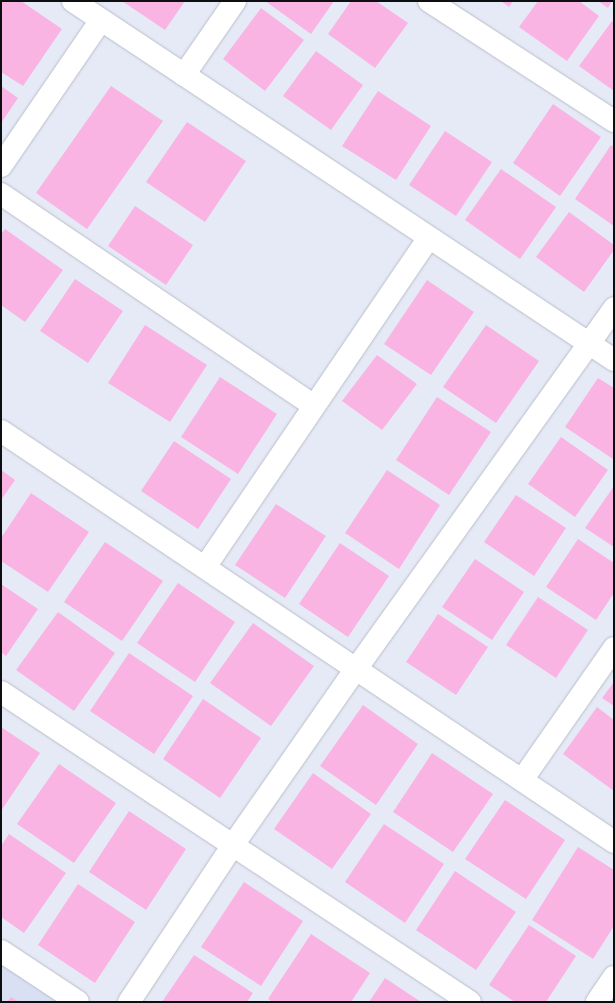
<!DOCTYPE html>
<style>
body{margin:0}
#map{position:relative;width:615px;height:1003px;overflow:hidden;background:#e6eaf6;font-family:"Source Serif 4",serif}
div>[style]{position:absolute}
[style*='--x']{left:calc(var(--x)*1px);top:calc(var(--y)*1px);width:calc(var(--w)*1px);rotate:calc(var(--a)*1deg)}
.built>*{inset:0;background:#d9e0f3}
.building>*{inset:0;background:#f9b4e4}
.roads{filter:drop-shadow(0 0 1px #b9bdc9) drop-shadow(0 0 1px #b9bdc9)}
.minor>*{height:22px;margin:-11px;padding:0 11px;transform-origin:11px;border-radius:11px;background:#fff}
span{translate:-50% -50%;white-space:nowrap;text-align:center;line-height:1.15;-webkit-text-stroke:3px #f5f8ff;paint-order:stroke}
.frame{position:absolute;inset:0;border:2px solid #0d0e12;pointer-events:none}
</style>
<div id="map">
<div class="built">
<i style="clip-path:polygon(1px 958px,69px 1002px,1px 1002px)"></i>
</div>
<div class="building">
<i style="clip-path:polygon(1px 1px,21px 1px,62px 29px,23px 86px,1px 72px)"></i>
<i style="clip-path:polygon(122px 1px,185px 1px,165px 30px)"></i>
<i style="clip-path:polygon(265px 1px,334px 1px,311px 34px)"></i>
<i style="clip-path:polygon(351px 1px,376px 1px,408px 23px,375px 68px,328px 34px)"></i>
<i style="clip-path:polygon(501px 1px,513px 1px,509px 7px)"></i>
<i style="clip-path:polygon(538px 1px,579px 1px,599px 16px,567px 61px,519px 27px)"></i>
<i style="clip-path:polygon(598px 1px,612px 1px,608px 8px)"></i>
<i style="clip-path:polygon(261px 8px,304px 40px,265px 91px,223px 59px)"></i>
<i style="clip-path:polygon(612px 21px,614px 23px,614px 91px,579px 66px)"></i>
<i style="clip-path:polygon(316px 51px,363px 85px,331px 130px,283px 96px)"></i>
<i style="clip-path:polygon(1px 86px,18px 98px,1px 123px)"></i>
<i style="clip-path:polygon(111px 86px,163px 121px,87px 229px,36px 193px)"></i>
<i style="clip-path:polygon(378px 91px,431px 126px,396px 180px,342px 146px)"></i>
<i style="clip-path:polygon(553px 104px,601px 137px,560px 196px,513px 163px)"></i>
<i style="clip-path:polygon(187px 122px,246px 161px,205px 222px,146px 182px)"></i>
<i style="clip-path:polygon(445px 131px,492px 162px,456px 216px,409px 185px)"></i>
<i style="clip-path:polygon(611px 145px,614px 147px,614px 226px,575px 199px)"></i>
<i style="clip-path:polygon(501px 169px,556px 207px,520px 259px,465px 220px)"></i>
<i style="clip-path:polygon(135px 206px,193px 245px,166px 285px,108px 246px)"></i>
<i style="clip-path:polygon(569px 212px,614px 245px,614px 250px,584px 292px,536px 257px)"></i>
<i style="clip-path:polygon(5px 229px,63px 270px,25px 322px,1px 305px,1px 234px)"></i>
<i style="clip-path:polygon(75px 279px,123px 311px,88px 363px,40px 331px)"></i>
<i style="clip-path:polygon(427px 280px,474px 312px,431px 375px,384px 344px)"></i>
<i style="clip-path:polygon(145px 325px,207px 365px,170px 422px,108px 383px)"></i>
<i style="clip-path:polygon(486px 325px,539px 361px,496px 423px,443px 387px)"></i>
<i style="clip-path:polygon(377px 355px,417px 384px,382px 430px,342px 401px)"></i>
<i style="clip-path:polygon(220px 377px,277px 414px,238px 474px,181px 437px)"></i>
<i style="clip-path:polygon(598px 378px,614px 388px,613px 459px,565px 427px)"></i>
<i style="clip-path:polygon(437px 397px,491px 432px,449px 495px,396px 460px)"></i>
<i style="clip-path:polygon(561px 437px,608px 470px,575px 517px,528px 484px)"></i>
<i style="clip-path:polygon(174px 441px,231px 479px,198px 529px,141px 491px)"></i>
<i style="clip-path:polygon(1px 470px,15px 480px,1px 500px)"></i>
<i style="clip-path:polygon(387px 470px,440px 505px,399px 569px,345px 533px)"></i>
<i style="clip-path:polygon(614px 486px,614px 547px,585px 528px)"></i>
<i style="clip-path:polygon(31px 493px,89px 532px,48px 592px,1px 561px,1px 538px)"></i>
<i style="clip-path:polygon(516px 495px,566px 528px,534px 576px,484px 542px)"></i>
<i style="clip-path:polygon(276px 504px,326px 536px,285px 598px,235px 565px)"></i>
<i style="clip-path:polygon(578px 539px,614px 563px,614px 593px,596px 620px,546px 587px)"></i>
<i style="clip-path:polygon(105px 542px,163px 581px,122px 641px,64px 602px)"></i>
<i style="clip-path:polygon(340px 543px,389px 576px,348px 637px,299px 604px)"></i>
<i style="clip-path:polygon(475px 559px,524px 592px,492px 640px,442px 607px)"></i>
<i style="clip-path:polygon(178px 583px,235px 622px,195px 682px,137px 643px)"></i>
<i style="clip-path:polygon(1px 584px,38px 609px,6px 656px,1px 652px)"></i>
<i style="clip-path:polygon(538px 597px,588px 630px,556px 678px,506px 645px)"></i>
<i style="clip-path:polygon(58px 612px,115px 653px,74px 711px,16px 670px)"></i>
<i style="clip-path:polygon(438px 614px,488px 647px,456px 695px,406px 662px)"></i>
<i style="clip-path:polygon(253px 623px,314px 666px,271px 726px,210px 683px)"></i>
<i style="clip-path:polygon(129px 653px,193px 696px,154px 754px,90px 711px)"></i>
<i style="clip-path:polygon(614px 682px,614px 706px,602px 698px)"></i>
<i style="clip-path:polygon(203px 699px,261px 738px,220px 798px,163px 759px)"></i>
<i style="clip-path:polygon(363px 705px,418px 744px,376px 805px,320px 766px)"></i>
<i style="clip-path:polygon(597px 707px,614px 720px,614px 791px,563px 754px)"></i>
<i style="clip-path:polygon(1px 727px,40px 753px,1px 811px)"></i>
<i style="clip-path:polygon(432px 753px,493px 794px,453px 852px,393px 812px)"></i>
<i style="clip-path:polygon(59px 764px,116px 803px,74px 863px,17px 824px)"></i>
<i style="clip-path:polygon(313px 773px,371px 814px,332px 869px,274px 829px)"></i>
<i style="clip-path:polygon(505px 800px,565px 840px,526px 899px,465px 859px)"></i>
<i style="clip-path:polygon(129px 811px,186px 849px,146px 910px,89px 872px)"></i>
<i style="clip-path:polygon(384px 824px,444px 864px,405px 923px,345px 882px)"></i>
<i style="clip-path:polygon(9px 834px,66px 873px,24px 933px,1px 917px,1px 846px)"></i>
<i style="clip-path:polygon(578px 847px,614px 870px,614px 926px,593px 959px,532px 920px)"></i>
<i style="clip-path:polygon(455px 871px,516px 912px,476px 970px,416px 930px)"></i>
<i style="clip-path:polygon(244px 882px,303px 921px,261px 986px,201px 947px)"></i>
<i style="clip-path:polygon(78px 884px,135px 922px,95px 983px,38px 945px)"></i>
<i style="clip-path:polygon(529px 925px,576px 956px,546px 1002px,515px 1002px,489px 985px)"></i>
<i style="clip-path:polygon(311px 934px,370px 973px,351px 1002px,273px 1002px,268px 999px)"></i>
<i style="clip-path:polygon(194px 955px,253px 993px,247px 1002px,162px 1002px)"></i>
<i style="clip-path:polygon(385px 978px,421px 1002px,369px 1002px)"></i>
<i style="clip-path:polygon(11px 997px,19px 1002px,7px 1002px)"></i>
</div>
<div class="roads">
<div class="minor">
<i style="--x:73;--y:1;--w:649;--a:33.57"></i>
<i style="--x:429;--y:1;--w:221;--a:33"></i>
<i style="--x:184;--y:75;--w:90;--a:-55.4"></i>
<i style="--x:1;--y:166;--w:177;--a:-55.6"></i>
<i style="--x:1;--y:194;--w:378;--a:34.1"></i>
<i style="--x:1;--y:431;--w:738;--a:33.84"></i>
<i style="--x:205;--y:567;--w:398;--a:-55.8"></i>
<i style="--x:1;--y:692;--w:562;--a:33.46"></i>
<i style="--x:522;--y:780;--w:161;--a:-55.1"></i>
<i style="--x:1;--y:951;--w:92;--a:33.5"></i>
<i style="--x:129;--y:1002;--w:188;--a:-56.5"></i>
<i style="--x:233;--y:845;--w:215;--a:-55.1"></i>
<i style="--x:356;--y:669;--w:444;--a:-54.4"></i>
<i style="--x:597;--y:1002;--w:30;--a:-56"></i>
</div>
</div>
<div class="frame"></div>
</div>
